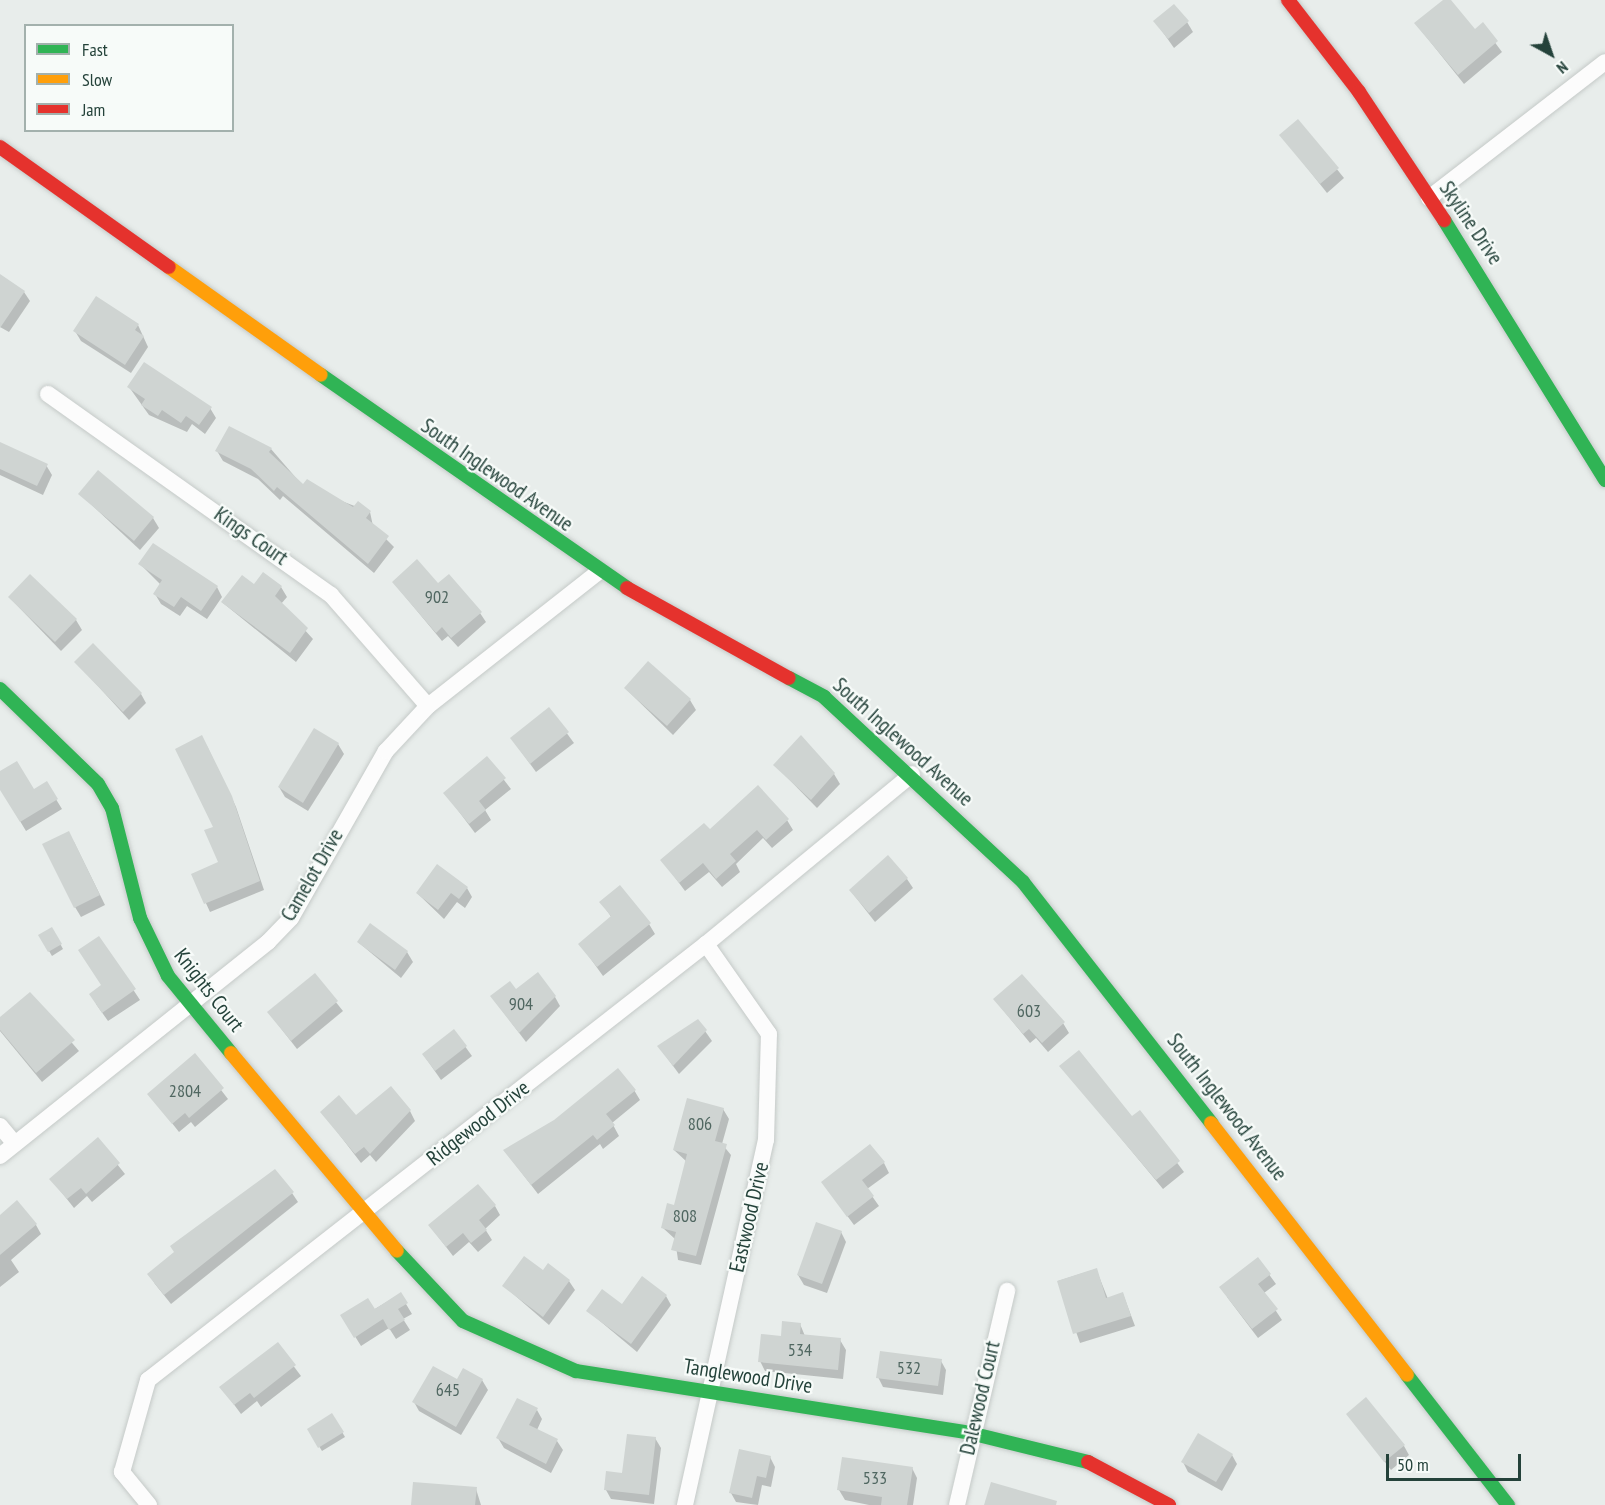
<!DOCTYPE html>
<style>
body{margin:0}
#map{position:relative;width:1605px;height:1505px;overflow:hidden;background:#e8edeb;font-family:"PT Sans Narrow",sans-serif}
div>[style]{position:absolute}
[style*='--x']{left:calc(var(--x)*1px);top:calc(var(--y)*1px);width:calc(var(--w)*1px);rotate:calc(var(--a)*1deg)}
.shadow>*{inset:0;background:#0003}
.building>*{inset:0;background:#cfd4d2}
.roads{filter:drop-shadow(0 0 2px #c5cac8) drop-shadow(0 0 2px #c5cac8)}
.street>*{height:16px;margin:-8px;padding:0 8px;transform-origin:8px;border-radius:8px;background:#fcfcfc}
.fast>*{height:14px;margin:-7px;padding:0 7px;transform-origin:7px;border-radius:7px;background:#30b455}
.slow>*{height:14px;margin:-7px;padding:0 7px;transform-origin:7px;border-radius:7px;background:#ff9f0a}
.jam>*{height:14px;margin:-7px;padding:0 7px;transform-origin:7px;border-radius:7px;background:#e5322d}
span{translate:-50% -50%;white-space:nowrap;text-align:center;line-height:1.15;-webkit-text-stroke:4.5px #f7fbf9;paint-order:stroke}
.number-label{font-size:18px;color:#506761}
.number-label span{-webkit-text-stroke-width:0}
.street-label{font-size:21px;color:#24423a}
.legend{position:absolute;left:24px;top:24px;width:210px;height:108px;box-sizing:border-box;background:#f7fbf9;border:2px solid #a3b1ad;margin:0;padding:8px 10px;list-style:none;font-size:18px;color:#24423a}
.legend li{display:flex;align-items:center;gap:12px;height:30px}
.legend b{width:30px;border:2px solid #a3b1ad}
.north{position:absolute;left:1521px;top:24px;width:60px;height:60px;-webkit-text-stroke:4px #f7fbf9;paint-order:stroke;rotate:140deg;font-size:16px;font-weight:700;line-height:24px;text-align:center;color:#24423a}
.north::after{content:'';display:block;margin:auto;width:21px;height:27px;background:#24423a;clip-path:polygon(50% 0,100% 100%,50% 72%,0 100%)}
.scale{position:absolute;left:1386px;top:1454px;width:135px;height:27px;box-sizing:border-box;border:3px solid #24423a;border-top:0;padding-left:8px;font-size:18px;line-height:21px;white-space:nowrap;color:#24423a;-webkit-text-stroke:4px #f7fbf9;paint-order:stroke}
</style>
<div id="map">
<div class="shadow">
<i style="clip-path:polygon(1445px 0,1475px 31px,1482px 25px,1502px 52px,1464px 84px,1416px 24px)"></i>
<i style="clip-path:polygon(1155px 21px,1187px 22px,1193px 32px,1174px 48px)"></i>
<i style="clip-path:polygon(1298px 121px,1344px 178px,1327px 193px,1281px 135px)"></i>
<i style="clip-path:polygon(0 281px,24px 292px,30px 301px,9px 332px,0 327px)"></i>
<i style="clip-path:polygon(138px 325px,148px 347px,131px 373px,81px 341px,75px 331px)"></i>
<i style="clip-path:polygon(129px 387px,210px 408px,216px 418px,205px 434px,192px 424px,187px 432px,149px 415px)"></i>
<i style="clip-path:polygon(229px 428px,271px 449px,303px 486px,370px 512px,373px 526px,394px 547px,374px 573px,283px 496px,280px 500px,258px 479px,223px 461px,217px 451px)"></i>
<i style="clip-path:polygon(0 444px,46px 465px,52px 475px,43px 495px,0 475px)"></i>
<i style="clip-path:polygon(80px 494px,153px 518px,159px 528px,140px 550px)"></i>
<i style="clip-path:polygon(140px 564px,217px 587px,222px 597px,207px 619px,187px 606px,180px 616px,161px 604px,155px 594px,161px 585px)"></i>
<i style="clip-path:polygon(393px 582px,438px 585px,480px 613px,486px 622px,458px 647px,448px 636px,442px 641px)"></i>
<i style="clip-path:polygon(254px 586px,281px 587px,287px 597px,281px 604px,313px 639px,296px 662px,223px 603px)"></i>
<i style="clip-path:polygon(9px 597px,76px 620px,82px 630px,61px 651px)"></i>
<i style="clip-path:polygon(76px 662px,141px 694px,146px 703px,129px 720px)"></i>
<i style="clip-path:polygon(625px 688px,690px 700px,696px 710px,673px 735px)"></i>
<i style="clip-path:polygon(549px 709px,574px 743px,536px 772px,512px 739px)"></i>
<i style="clip-path:polygon(338px 744px,344px 754px,308px 811px,285px 797px,279px 787px)"></i>
<i style="clip-path:polygon(207px 746px,236px 807px,264px 890px,210px 912px,193px 875px,220px 863px)"></i>
<i style="clip-path:polygon(487px 758px,511px 789px,485px 810px,491px 820px,475px 833px,445px 793px)"></i>
<i style="clip-path:polygon(775px 765px,834px 774px,840px 784px,817px 808px)"></i>
<i style="clip-path:polygon(0 773px,34px 791px,46px 783px,62px 809px,26px 831px,0 788px)"></i>
<i style="clip-path:polygon(787px 820px,793px 830px,772px 848px,763px 838px,736px 864px,740px 872px,722px 887px,709px 872px,685px 891px,662px 860px,709px 832px)"></i>
<i style="clip-path:polygon(74px 842px,105px 905px,81px 917px,75px 907px)"></i>
<i style="clip-path:polygon(907px 879px,913px 888px,875px 922px,850px 890px)"></i>
<i style="clip-path:polygon(467px 888px,472px 897px,465px 908px,457px 902px,444px 919px,417px 893px)"></i>
<i style="clip-path:polygon(601px 902px,649px 924px,655px 934px,603px 976px,580px 944px,612px 918px)"></i>
<i style="clip-path:polygon(52px 929px,63px 949px,52px 956px,40px 936px)"></i>
<i style="clip-path:polygon(99px 938px,140px 1000px,108px 1021px,96px 1004px,103px 986px)"></i>
<i style="clip-path:polygon(358px 942px,407px 952px,413px 962px,401px 978px)"></i>
<i style="clip-path:polygon(314px 975px,343px 1011px,297px 1049px,269px 1013px)"></i>
<i style="clip-path:polygon(516px 991px,555px 997px,560px 1006px,526px 1042px,492px 997px)"></i>
<i style="clip-path:polygon(30px 994px,79px 1051px,42px 1082px,0 1031px,0 1019px)"></i>
<i style="clip-path:polygon(995px 1000px,1063px 1023px,1069px 1033px,1048px 1052px,1036px 1038px,1030px 1043px)"></i>
<i style="clip-path:polygon(698px 1021px,712px 1041px,679px 1074px,659px 1047px)"></i>
<i style="clip-path:polygon(454px 1031px,472px 1056px,441px 1080px,423px 1054px)"></i>
<i style="clip-path:polygon(194px 1055px,228px 1099px,195px 1127px,191px 1122px,179px 1132px,149px 1094px)"></i>
<i style="clip-path:polygon(1061px 1066px,1132px 1118px,1139px 1112px,1184px 1172px,1163px 1189px)"></i>
<i style="clip-path:polygon(634px 1090px,640px 1100px,612px 1123px,619px 1136px,603px 1149px,600px 1144px,538px 1194px,505px 1151px)"></i>
<i style="clip-path:polygon(723px 1109px,729px 1119px,722px 1144px,731px 1155px,701px 1265px,678px 1260px,675px 1239px,663px 1228px,675px 1207px,687px 1162px,674px 1150px)"></i>
<i style="clip-path:polygon(410px 1111px,415px 1121px,376px 1162px,370px 1155px,361px 1163px,322px 1112px,356px 1117px)"></i>
<i style="clip-path:polygon(97px 1139px,125px 1174px,92px 1202px,87px 1196px,74px 1208px,51px 1179px)"></i>
<i style="clip-path:polygon(884px 1163px,889px 1173px,867px 1189px,879px 1206px,854px 1225px,823px 1183px)"></i>
<i style="clip-path:polygon(292px 1193px,298px 1202px,171px 1304px,155px 1284px,149px 1274px,175px 1253px)"></i>
<i style="clip-path:polygon(495px 1206px,500px 1215px,485px 1229px,492px 1240px,478px 1252px,469px 1242px,453px 1256px,430px 1226px)"></i>
<i style="clip-path:polygon(0 1217px,36px 1225px,41px 1234px,11px 1260px,19px 1272px,0 1287px)"></i>
<i style="clip-path:polygon(841px 1232px,846px 1242px,827px 1293px,804px 1285px,798px 1275px)"></i>
<i style="clip-path:polygon(1258px 1259px,1276px 1284px,1264px 1293px,1282px 1320px,1258px 1338px,1227px 1297px)"></i>
<i style="clip-path:polygon(1096px 1269px,1108px 1299px,1123px 1294px,1135px 1326px,1080px 1343px,1058px 1281px)"></i>
<i style="clip-path:polygon(544px 1272px,569px 1281px,575px 1290px,549px 1325px,504px 1286px)"></i>
<i style="clip-path:polygon(400px 1294px,412px 1314px,403px 1319px,410px 1330px,396px 1339px,389px 1328px,361px 1346px,348px 1325px)"></i>
<i style="clip-path:polygon(666px 1296px,671px 1305px,637px 1352px,588px 1311px)"></i>
<i style="clip-path:polygon(800px 1324px,805px 1336px,840px 1340px,846px 1350px,843px 1379px,765px 1371px,760px 1361px)"></i>
<i style="clip-path:polygon(277px 1344px,301px 1376px,261px 1407px,257px 1401px,241px 1414px,221px 1387px)"></i>
<i style="clip-path:polygon(941px 1361px,946px 1370px,943px 1395px,883px 1387px,878px 1377px)"></i>
<i style="clip-path:polygon(482px 1380px,488px 1390px,461px 1435px,419px 1411px,414px 1402px)"></i>
<i style="clip-path:polygon(537px 1410px,542px 1419px,537px 1430px,557px 1441px,563px 1450px,551px 1473px,504px 1448px,498px 1438px)"></i>
<i style="clip-path:polygon(1348px 1414px,1404px 1446px,1409px 1455px,1391px 1470px)"></i>
<i style="clip-path:polygon(332px 1415px,345px 1437px,322px 1451px,309px 1430px)"></i>
<i style="clip-path:polygon(655px 1438px,661px 1448px,654px 1504px,611px 1499px,606px 1490px)"></i>
<i style="clip-path:polygon(1232px 1455px,1237px 1464px,1222px 1491px,1188px 1472px,1183px 1462px)"></i>
<i style="clip-path:polygon(770px 1457px,775px 1467px,771px 1487px,762px 1485px,758px 1505px,736px 1502px,731px 1493px)"></i>
<i style="clip-path:polygon(912px 1468px,917px 1478px,913px 1505px,869px 1505px,845px 1500px,839px 1490px)"></i>
<i style="clip-path:polygon(476px 1489px,481px 1505px,412px 1505px)"></i>
</div>
<div class="building">
<i style="clip-path:polygon(1443px 0,1451px 0,1475px 29px,1483px 22px,1498px 41px,1458px 75px,1414px 23px)"></i>
<i style="clip-path:polygon(1174px 4px,1189px 21px,1168px 39px,1153px 21px)"></i>
<i style="clip-path:polygon(1298px 119px,1339px 168px,1320px 184px,1279px 135px)"></i>
<i style="clip-path:polygon(0 274px,25px 291px,0 328px)"></i>
<i style="clip-path:polygon(96px 296px,139px 324px,135px 330px,144px 336px,125px 365px,73px 331px)"></i>
<i style="clip-path:polygon(144px 362px,212px 407px,199px 425px,186px 416px,181px 423px,162px 410px,158px 416px,141px 405px,145px 399px,127px 387px)"></i>
<i style="clip-path:polygon(229px 426px,272px 448px,269px 452px,303px 484px,307px 479px,353px 507px,358px 501px,371px 511px,366px 518px,389px 536px,368px 564px,277px 487px,274px 491px,251px 469px,215px 451px)"></i>
<i style="clip-path:polygon(0 442px,48px 464px,37px 486px,0 469px)"></i>
<i style="clip-path:polygon(98px 470px,154px 517px,134px 541px,78px 494px)"></i>
<i style="clip-path:polygon(153px 543px,218px 586px,201px 611px,181px 597px,174px 607px,153px 594px,162px 580px,138px 564px)"></i>
<i style="clip-path:polygon(417px 559px,438px 583px,449px 574px,482px 612px,451px 638px,442px 627px,436px 633px,392px 582px)"></i>
<i style="clip-path:polygon(263px 572px,282px 586px,275px 596px,308px 628px,290px 653px,221px 602px,242px 575px,254px 584px)"></i>
<i style="clip-path:polygon(30px 574px,77px 619px,55px 642px,8px 597px)"></i>
<i style="clip-path:polygon(93px 643px,142px 693px,123px 712px,74px 662px)"></i>
<i style="clip-path:polygon(648px 661px,691px 699px,667px 726px,624px 688px)"></i>
<i style="clip-path:polygon(549px 707px,569px 732px,530px 764px,510px 738px)"></i>
<i style="clip-path:polygon(314px 728px,339px 743px,303px 803px,278px 787px)"></i>
<i style="clip-path:polygon(202px 735px,232px 796px,260px 881px,204px 904px,191px 874px,218px 862px,204px 830px,213px 827px,175px 749px)"></i>
<i style="clip-path:polygon(801px 735px,835px 773px,811px 800px,773px 765px)"></i>
<i style="clip-path:polygon(487px 756px,506px 778px,479px 801px,486px 810px,469px 824px,443px 793px)"></i>
<i style="clip-path:polygon(17px 761px,34px 789px,47px 781px,58px 799px,20px 822px,0 790px,0 771px)"></i>
<i style="clip-path:polygon(758px 785px,789px 819px,766px 840px,757px 830px,730px 854px,736px 861px,716px 879px,703px 863px,679px 883px,660px 860px,704px 823px,710px 829px)"></i>
<i style="clip-path:polygon(69px 831px,100px 895px,74px 908px,42px 844px)"></i>
<i style="clip-path:polygon(888px 855px,908px 878px,869px 913px,849px 890px)"></i>
<i style="clip-path:polygon(437px 864px,468px 887px,459px 899px,451px 893px,438px 910px,416px 893px)"></i>
<i style="clip-path:polygon(620px 885px,651px 923px,597px 967px,578px 944px,611px 916px,599px 902px)"></i>
<i style="clip-path:polygon(370px 923px,408px 951px,395px 970px,357px 942px)"></i>
<i style="clip-path:polygon(52px 927px,62px 944px,48px 952px,38px 935px)"></i>
<i style="clip-path:polygon(99px 936px,136px 989px,102px 1013px,89px 994px,101px 985px,78px 950px)"></i>
<i style="clip-path:polygon(538px 972px,556px 996px,519px 1033px,490px 996px,510px 981px,516px 989px)"></i>
<i style="clip-path:polygon(315px 973px,338px 1001px,291px 1041px,267px 1012px)"></i>
<i style="clip-path:polygon(1022px 974px,1065px 1022px,1042px 1043px,1029px 1029px,1023px 1034px,993px 999px)"></i>
<i style="clip-path:polygon(30px 992px,75px 1040px,36px 1073px,0 1030px,0 1017px)"></i>
<i style="clip-path:polygon(698px 1019px,707px 1030px,673px 1066px,657px 1046px)"></i>
<i style="clip-path:polygon(454px 1029px,467px 1046px,435px 1071px,422px 1054px)"></i>
<i style="clip-path:polygon(1079px 1050px,1132px 1116px,1140px 1110px,1180px 1161px,1156px 1180px,1059px 1066px)"></i>
<i style="clip-path:polygon(195px 1053px,224px 1088px,189px 1118px,185px 1113px,172px 1124px,147px 1094px)"></i>
<i style="clip-path:polygon(618px 1068px,636px 1090px,606px 1114px,615px 1125px,597px 1140px,593px 1135px,531px 1185px,503px 1150px,554px 1120px)"></i>
<i style="clip-path:polygon(391px 1086px,411px 1110px,370px 1154px,364px 1147px,355px 1154px,320px 1112px,339px 1095px,356px 1115px)"></i>
<i style="clip-path:polygon(687px 1098px,724px 1108px,715px 1141px,727px 1144px,696px 1256px,671px 1250px,676px 1232px,661px 1228px,667px 1203px,674px 1205px,687px 1154px,673px 1150px)"></i>
<i style="clip-path:polygon(98px 1137px,120px 1163px,86px 1194px,81px 1188px,67px 1199px,49px 1179px)"></i>
<i style="clip-path:polygon(870px 1144px,885px 1162px,862px 1180px,874px 1196px,847px 1217px,821px 1182px)"></i>
<i style="clip-path:polygon(275px 1169px,294px 1192px,164px 1295px,147px 1274px,174px 1252px,170px 1246px)"></i>
<i style="clip-path:polygon(478px 1184px,496px 1205px,479px 1220px,487px 1230px,471px 1243px,463px 1233px,446px 1247px,428px 1225px)"></i>
<i style="clip-path:polygon(17px 1200px,37px 1224px,0 1255px,0 1215px)"></i>
<i style="clip-path:polygon(816px 1222px,842px 1231px,822px 1284px,797px 1275px)"></i>
<i style="clip-path:polygon(524px 1256px,543px 1270px,548px 1263px,570px 1280px,543px 1317px,502px 1286px)"></i>
<i style="clip-path:polygon(1258px 1257px,1271px 1274px,1258px 1284px,1278px 1309px,1252px 1329px,1219px 1287px)"></i>
<i style="clip-path:polygon(1097px 1268px,1106px 1298px,1123px 1292px,1131px 1316px,1073px 1334px,1057px 1281px)"></i>
<i style="clip-path:polygon(642px 1276px,667px 1295px,631px 1344px,586px 1311px,602px 1289px,622px 1304px)"></i>
<i style="clip-path:polygon(401px 1292px,408px 1303px,398px 1309px,405px 1320px,389px 1330px,383px 1319px,354px 1338px,340px 1315px,368px 1298px,375px 1309px)"></i>
<i style="clip-path:polygon(782px 1321px,801px 1323px,800px 1334px,841px 1338px,838px 1370px,758px 1362px,761px 1334px,781px 1336px)"></i>
<i style="clip-path:polygon(278px 1342px,296px 1365px,254px 1398px,250px 1393px,234px 1405px,219px 1387px)"></i>
<i style="clip-path:polygon(880px 1351px,942px 1359px,938px 1386px,876px 1378px)"></i>
<i style="clip-path:polygon(433px 1366px,457px 1379px,463px 1368px,483px 1379px,456px 1427px,412px 1402px)"></i>
<i style="clip-path:polygon(1366px 1397px,1405px 1445px,1384px 1462px,1346px 1414px)"></i>
<i style="clip-path:polygon(517px 1398px,538px 1408px,529px 1425px,558px 1439px,546px 1464px,496px 1438px)"></i>
<i style="clip-path:polygon(332px 1413px,344px 1432px,318px 1448px,307px 1429px)"></i>
<i style="clip-path:polygon(1198px 1433px,1233px 1454px,1216px 1482px,1181px 1462px)"></i>
<i style="clip-path:polygon(627px 1434px,656px 1437px,649px 1495px,604px 1490px,606px 1471px,622px 1473px)"></i>
<i style="clip-path:polygon(739px 1449px,771px 1456px,766px 1478px,757px 1476px,752px 1498px,729px 1493px)"></i>
<i style="clip-path:polygon(842px 1457px,913px 1467px,907px 1505px,881px 1505px,882px 1497px,837px 1490px)"></i>
<i style="clip-path:polygon(413px 1482px,477px 1487px,475px 1505px,411px 1505px)"></i>
<i style="clip-path:polygon(991px 1482px,1057px 1501px,1056px 1505px,984px 1505px)"></i>
</div>
<div class="roads">
<div class="street">
<i style="--x:1429;--y:198;--w:222;--a:-37.7"></i>
<i style="--x:48;--y:394;--w:347;--a:35.4"></i>
<i style="--x:331;--y:595;--w:147;--a:48.9"></i>
<i style="--x:0;--y:1126;--w:23;--a:50"></i>
<i style="--x:0;--y:1156;--w:343;--a:-38.6"></i>
<i style="--x:268;--y:942;--w:33;--a:-46"></i>
<i style="--x:291;--y:918;--w:192;--a:-60.4"></i>
<i style="--x:386;--y:751;--w:62;--a:-47"></i>
<i style="--x:428;--y:706;--w:216;--a:-38.2"></i>
<i style="--x:149;--y:1505;--w:43;--a:-129.3"></i>
<i style="--x:122;--y:1472;--w:96;--a:-74.2"></i>
<i style="--x:148;--y:1380;--w:708;--a:-38"></i>
<i style="--x:706;--y:944;--w:267;--a:-39.5"></i>
<i style="--x:685;--y:1505;--w:374;--a:-77.5"></i>
<i style="--x:766;--y:1140;--w:106;--a:-88.4"></i>
<i style="--x:769;--y:1034;--w:110;--a:-125"></i>
<i style="--x:957;--y:1505;--w:220;--a:-76.8"></i>
</div>
<div class="fast">
<i style="--x:1444;--y:220;--w:306;--a:58.2"></i>
<i style="--x:321;--y:375;--w:373;--a:34.8"></i>
<i style="--x:789;--y:678;--w:40;--a:28"></i>
<i style="--x:824;--y:697;--w:272;--a:42.9"></i>
<i style="--x:1023;--y:882;--w:306;--a:52"></i>
<i style="--x:0;--y:689;--w:136;--a:44.1"></i>
<i style="--x:98;--y:784;--w:28;--a:60"></i>
<i style="--x:112;--y:808;--w:114;--a:75.7"></i>
<i style="--x:140;--y:918;--w:64;--a:64.2"></i>
<i style="--x:168;--y:976;--w:99;--a:50.7"></i>
<i style="--x:397;--y:1251;--w:96;--a:46.7"></i>
<i style="--x:463;--y:1321;--w:124;--a:23.9"></i>
<i style="--x:576;--y:1371;--w:399;--a:8.9"></i>
<i style="--x:970;--y:1433;--w:122;--a:13.8"></i>
<i style="--x:1407;--y:1375;--w:165;--a:52.2"></i>
</div>
<div class="slow">
<i style="--x:169;--y:267;--w:186;--a:35.4"></i>
<i style="--x:231;--y:1053;--w:258;--a:50"></i>
<i style="--x:1211;--y:1123;--w:319;--a:52.1"></i>
</div>
<div class="jam">
<i style="--x:1288;--y:0;--w:116;--a:52.3"></i>
<i style="--x:1359;--y:92;--w:154;--a:56.4"></i>
<i style="--x:0;--y:147;--w:207;--a:35.4"></i>
<i style="--x:627;--y:588;--w:185;--a:29.1"></i>
<i style="--x:1088;--y:1462;--w:92;--a:28"></i>
</div>
</div>
<div class="number-label">
<span style="left:437px;top:597px">902</span>
<span style="left:521px;top:1004px">904</span>
<span style="left:1029px;top:1011px">603</span>
<span style="left:185px;top:1091px">2804</span>
<span style="left:700px;top:1124px">806</span>
<span style="left:685px;top:1216px">808</span>
<span style="left:800px;top:1350px">534</span>
<span style="left:909px;top:1368px">532</span>
<span style="left:448px;top:1390px">645</span>
<span style="left:875px;top:1478px">533</span>
</div>
<div class="street-label">
<span style="left:1471px;top:223px;rotate:56deg">Skyline Drive</span>
<span style="left:497px;top:475px;rotate:35deg">South Inglewood Avenue</span>
<span style="left:251px;top:536px;rotate:35deg">Kings Court</span>
<span style="left:903px;top:742px;rotate:42deg">South Inglewood Avenue</span>
<span style="left:312px;top:875px;rotate:-60deg">Camelot Drive</span>
<span style="left:209px;top:990px;rotate:52deg">Knights Court</span>
<span style="left:1227px;top:1107px;rotate:52deg">South Inglewood Avenue</span>
<span style="left:478px;top:1123px;rotate:-38deg">Ridgewood Drive</span>
<span style="left:749px;top:1217px;rotate:-77deg">Eastwood Drive</span>
<span style="left:748px;top:1376px;rotate:9deg">Tanglewood Drive</span>
<span style="left:980px;top:1398px;rotate:-77deg">Dalewood Court</span>
</div>
<ul class="legend">
<li><b style="height:8px;background:#30b455"></b>Fast</li>
<li><b style="height:8px;background:#ff9f0a"></b>Slow</li>
<li><b style="height:8px;background:#e5322d"></b>Jam</li>
</ul>
<div class="north">N</div>
<div class="scale">50 m</div>
</div>
